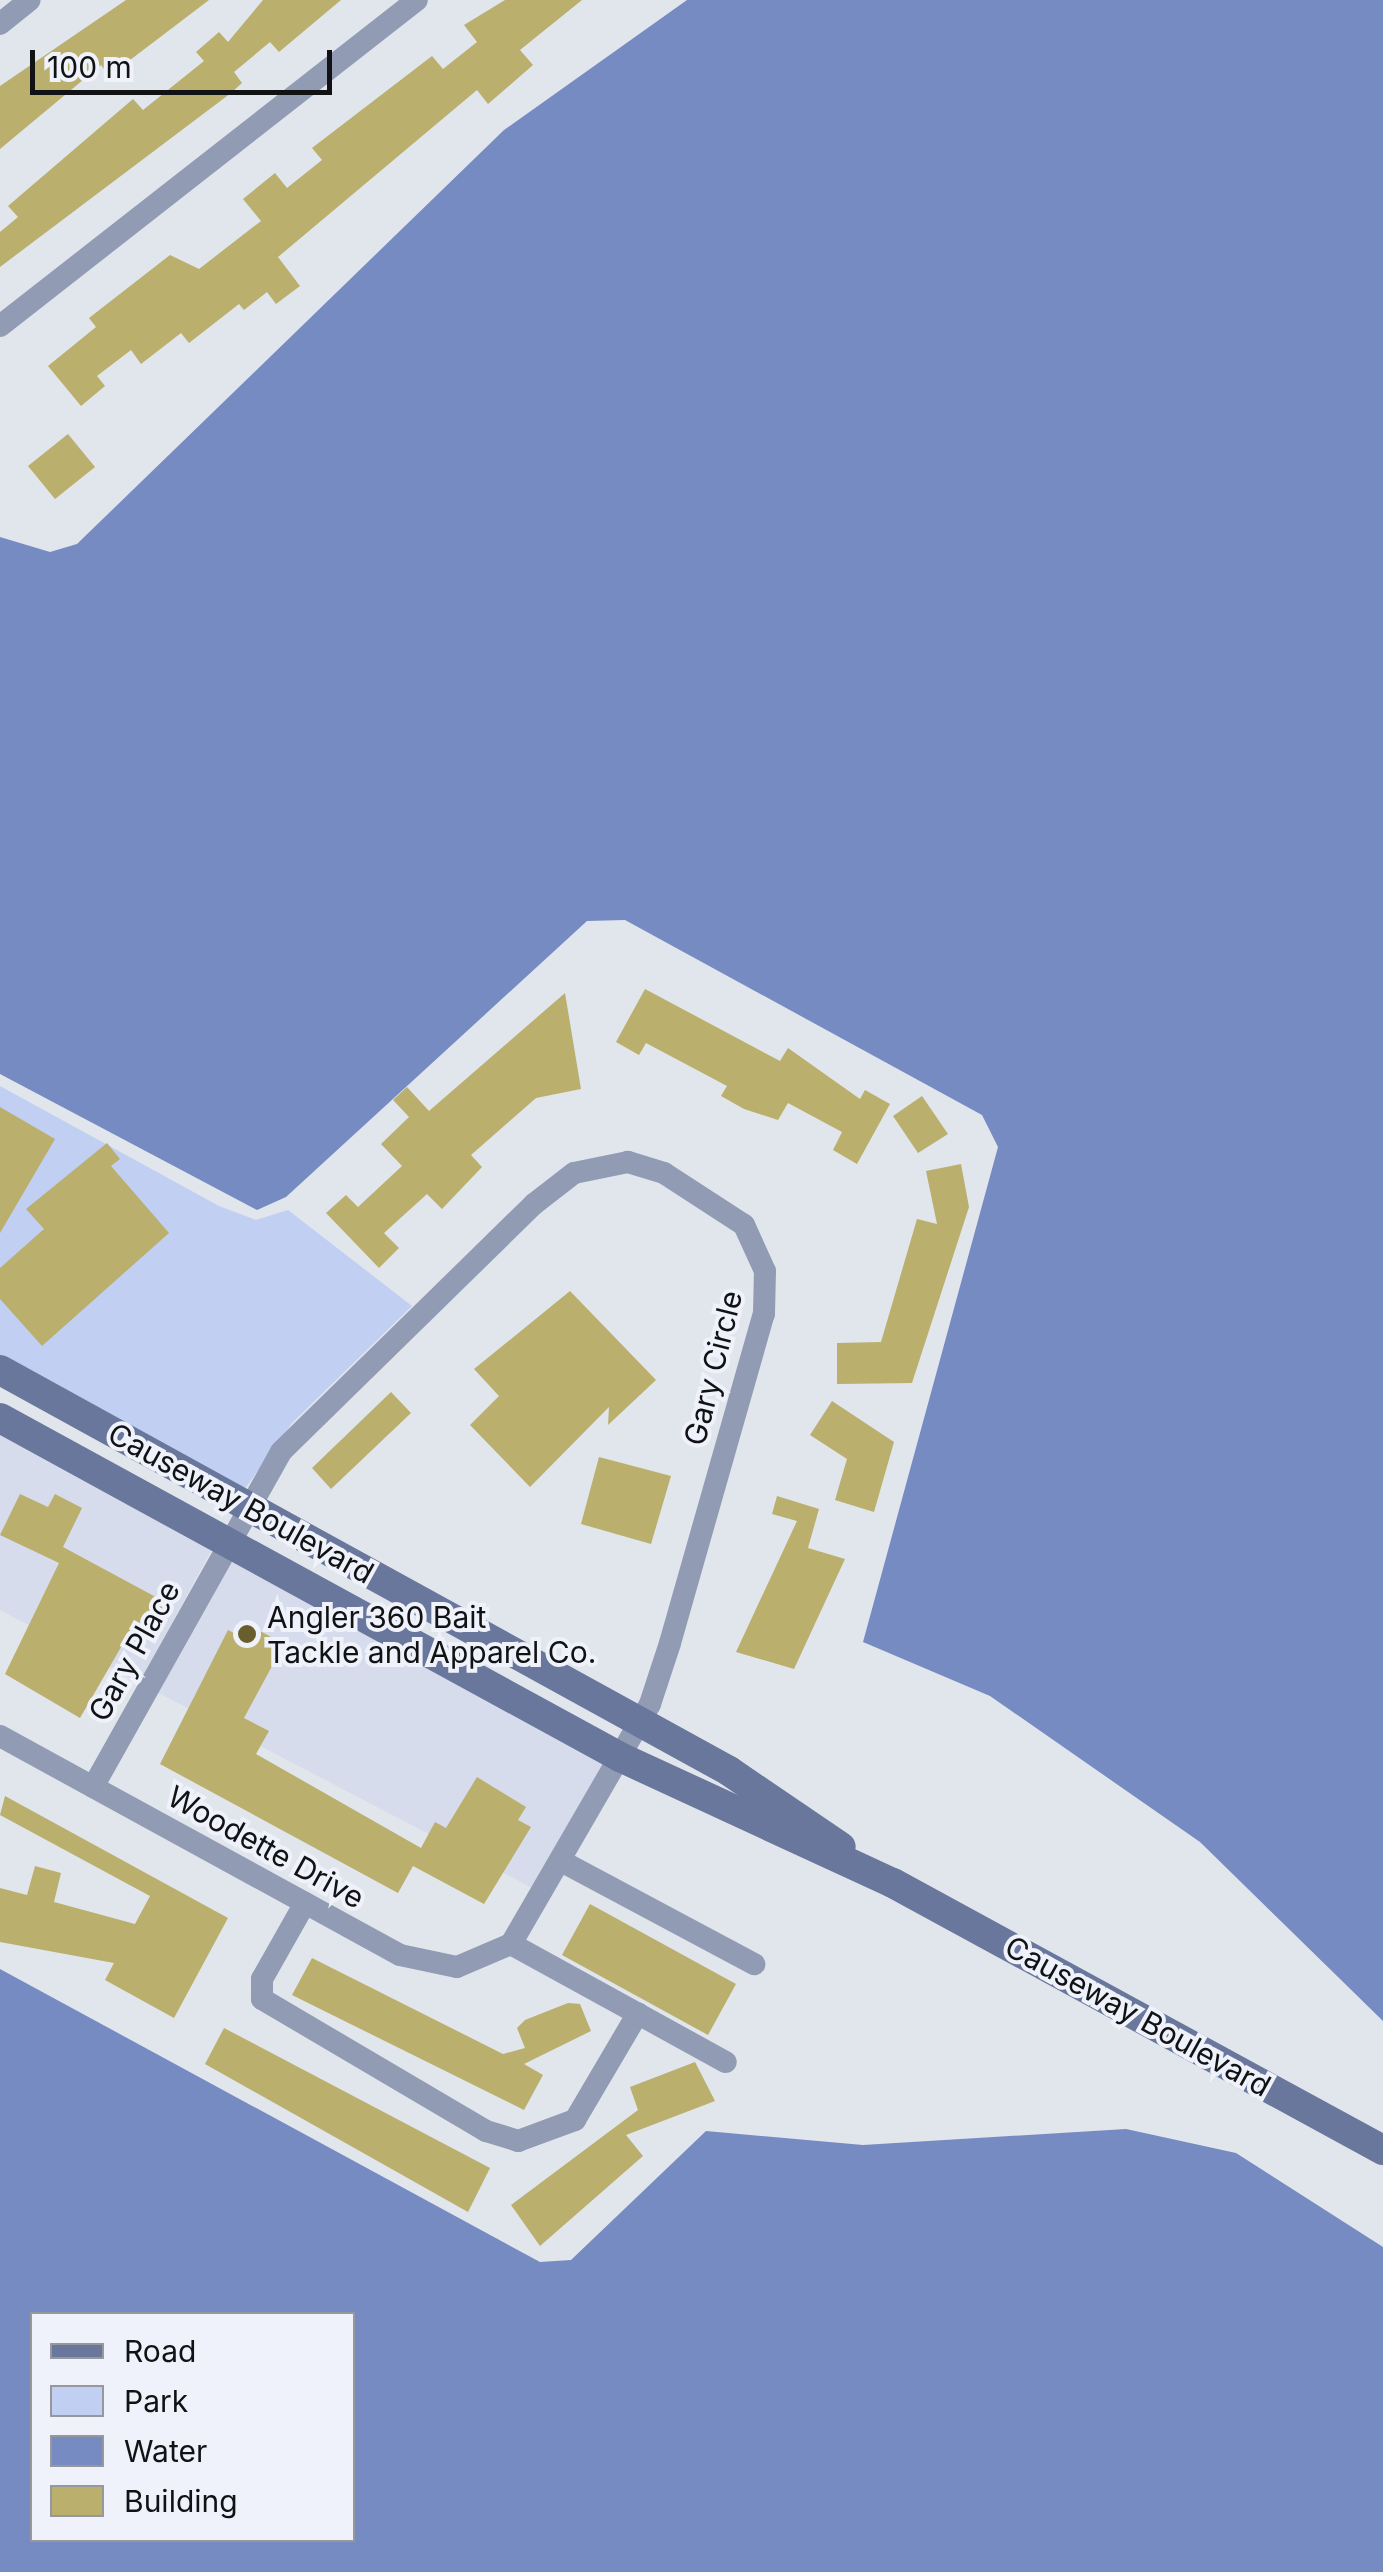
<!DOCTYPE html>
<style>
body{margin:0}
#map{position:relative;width:1383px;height:2572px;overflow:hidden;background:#e1e5ec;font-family:Inter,sans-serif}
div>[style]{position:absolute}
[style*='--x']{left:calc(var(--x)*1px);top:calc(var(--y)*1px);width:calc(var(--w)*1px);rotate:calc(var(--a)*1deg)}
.built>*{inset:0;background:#d6dceb}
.green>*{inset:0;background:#c1cff3}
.water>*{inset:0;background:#768bc2}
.building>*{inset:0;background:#baaf6d}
.street>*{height:22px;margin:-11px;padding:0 11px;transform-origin:11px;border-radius:11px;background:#919bb4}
.secondary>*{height:30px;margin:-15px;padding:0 15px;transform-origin:15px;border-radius:15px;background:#69779c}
.dots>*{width:28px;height:28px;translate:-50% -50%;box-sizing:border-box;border:5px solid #eff2fa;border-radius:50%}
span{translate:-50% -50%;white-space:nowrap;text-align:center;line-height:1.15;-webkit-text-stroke:8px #eff2fa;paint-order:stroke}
.street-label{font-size:30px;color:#101214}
.poi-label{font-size:30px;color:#101214}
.left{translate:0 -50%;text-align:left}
.legend{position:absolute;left:30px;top:2312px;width:325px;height:230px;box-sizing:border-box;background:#eff2fa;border:2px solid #96989e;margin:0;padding:12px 18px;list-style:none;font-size:30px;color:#101214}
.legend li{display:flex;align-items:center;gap:20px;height:50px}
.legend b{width:50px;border:2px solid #96989e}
.scale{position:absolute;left:30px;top:50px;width:302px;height:45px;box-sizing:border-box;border:5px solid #101214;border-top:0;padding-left:12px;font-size:30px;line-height:35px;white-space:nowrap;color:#101214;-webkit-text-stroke:8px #eff2fa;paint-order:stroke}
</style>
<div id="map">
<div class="built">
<i style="clip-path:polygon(0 1431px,212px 1549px,139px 1683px,0 1610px)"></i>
<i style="clip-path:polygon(230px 1559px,606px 1763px,536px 1890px,157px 1692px)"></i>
</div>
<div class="green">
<i style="clip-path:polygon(0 1086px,219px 1206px,256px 1220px,288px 1210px,412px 1306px,292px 1423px,244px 1490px,0 1356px)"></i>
</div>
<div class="water">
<i style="clip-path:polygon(687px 0,1383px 0,1383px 2021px,1200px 1842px,990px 1696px,863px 1642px,998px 1147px,982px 1115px,625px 920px,587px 921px,286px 1197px,257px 1210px,0 1074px,0 537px,50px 552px,77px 544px,504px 130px)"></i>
<i style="clip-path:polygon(evenodd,0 1969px,540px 2262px,571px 2260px,706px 2131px,863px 2145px,1126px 2129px,1236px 2153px,1383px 2247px,1383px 2572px,0 2572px,0 1969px,352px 2314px,352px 2540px,32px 2540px,32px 2314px,352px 2314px)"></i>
</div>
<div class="building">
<i style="clip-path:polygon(126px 0,209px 0,109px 76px,101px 65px,0 149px,0 86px)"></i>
<i style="clip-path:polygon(263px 0,341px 0,279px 52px,270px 42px,234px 72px,242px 83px,231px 93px,0 267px,0 232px,18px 217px,8px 206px,133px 99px,143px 110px,204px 61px,196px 52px,219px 32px,228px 42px)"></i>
<i style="clip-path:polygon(505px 0,582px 0,520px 50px,533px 65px,488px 104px,477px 90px,278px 257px,300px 286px,276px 304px,267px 292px,244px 310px,239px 304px,189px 343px,181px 333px,141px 364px,131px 350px,97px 376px,105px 386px,81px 406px,48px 366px,96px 327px,89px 318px,170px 255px,199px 269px,261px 221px,243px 199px,275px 173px,287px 188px,322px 160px,312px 148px,432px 56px,443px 69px,477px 42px,464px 25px)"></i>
<i style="clip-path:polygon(68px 434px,95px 467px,55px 499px,28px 466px)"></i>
<i style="clip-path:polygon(645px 989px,780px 1061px,788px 1048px,860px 1099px,865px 1090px,890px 1104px,857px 1164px,833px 1150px,842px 1132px,788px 1103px,778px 1120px,744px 1109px,721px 1096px,727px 1086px,646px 1043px,639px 1055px,616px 1042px)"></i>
<i style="clip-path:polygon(565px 993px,581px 1089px,536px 1098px,471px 1155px,482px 1167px,442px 1209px,427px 1194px,384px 1233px,399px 1248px,379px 1268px,326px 1213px,346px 1195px,358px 1207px,402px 1166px,381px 1144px,409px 1117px,393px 1100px,407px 1087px,429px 1111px)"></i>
<i style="clip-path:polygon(922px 1096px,948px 1134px,918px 1153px,893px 1116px)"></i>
<i style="clip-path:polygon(0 1107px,55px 1139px,0 1233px)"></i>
<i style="clip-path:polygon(107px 1143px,120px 1159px,111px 1166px,169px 1233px,42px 1346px,0 1299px,0 1268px,44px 1229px,26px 1209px)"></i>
<i style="clip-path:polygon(961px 1164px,969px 1207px,912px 1383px,837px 1384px,837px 1343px,881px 1342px,917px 1219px,937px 1224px,926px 1171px)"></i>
<i style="clip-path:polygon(570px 1291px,656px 1380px,608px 1425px,609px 1407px,530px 1487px,470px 1425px,499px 1396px,474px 1369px)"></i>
<i style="clip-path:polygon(391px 1392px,411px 1413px,331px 1489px,312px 1468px)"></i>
<i style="clip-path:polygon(832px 1401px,894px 1442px,874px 1512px,835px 1500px,847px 1459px,810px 1435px)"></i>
<i style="clip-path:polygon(599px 1457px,671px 1476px,651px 1544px,581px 1524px)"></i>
<i style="clip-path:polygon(20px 1494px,48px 1507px,55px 1494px,82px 1508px,63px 1547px,165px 1602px,139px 1651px,124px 1642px,80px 1718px,5px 1674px,59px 1563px,0 1535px)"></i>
<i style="clip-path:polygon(777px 1496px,819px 1509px,808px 1548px,845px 1559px,794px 1669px,736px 1652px,797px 1521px,772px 1514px)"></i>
<i style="clip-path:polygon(247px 1624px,284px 1644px,244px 1718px,269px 1731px,256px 1754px,421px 1848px,435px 1822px,446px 1828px,477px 1777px,526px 1807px,518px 1820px,531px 1827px,484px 1904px,413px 1866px,398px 1893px,160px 1764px,228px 1630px,240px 1636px)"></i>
<i style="clip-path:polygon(5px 1796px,228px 1918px,174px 2018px,105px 1980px,114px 1963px,0 1942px,0 1888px,27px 1895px,35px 1866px,61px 1873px,54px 1902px,135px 1924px,150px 1896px,0 1815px)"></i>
<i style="clip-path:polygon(590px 1904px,736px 1984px,708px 2035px,562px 1955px)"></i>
<i style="clip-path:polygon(312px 1958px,503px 2054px,525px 2048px,517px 2028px,525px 2020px,568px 2003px,580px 2004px,591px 2031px,524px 2064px,543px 2075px,524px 2110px,292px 1995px)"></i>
<i style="clip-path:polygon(224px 2028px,490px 2168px,468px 2212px,205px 2064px)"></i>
<i style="clip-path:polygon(695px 2062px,715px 2101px,626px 2135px,643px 2156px,540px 2246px,511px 2205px,638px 2110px,630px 2087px)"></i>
</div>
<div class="street">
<i style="--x:0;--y:24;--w:38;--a:-39"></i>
<i style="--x:0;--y:326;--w:529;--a:-38.02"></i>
<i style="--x:0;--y:1736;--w:456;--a:28.7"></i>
<i style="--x:400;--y:1955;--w:58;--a:11.9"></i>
<i style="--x:457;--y:1967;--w:59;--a:-23.1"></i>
<i style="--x:511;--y:1944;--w:277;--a:-59.9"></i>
<i style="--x:650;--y:1704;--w:64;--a:-71.8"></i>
<i style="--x:670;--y:1643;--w:342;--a:-74.1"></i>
<i style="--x:764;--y:1314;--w:43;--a:-88.7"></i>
<i style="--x:765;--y:1271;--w:51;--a:-114.5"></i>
<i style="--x:744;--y:1225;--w:95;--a:-147"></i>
<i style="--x:664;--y:1173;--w:38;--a:-163"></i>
<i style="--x:628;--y:1162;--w:55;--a:168.5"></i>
<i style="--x:574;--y:1173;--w:51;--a:142.2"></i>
<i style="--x:534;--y:1204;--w:354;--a:135.6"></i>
<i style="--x:281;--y:1452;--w:384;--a:119.3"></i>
<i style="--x:563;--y:1862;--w:217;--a:28.1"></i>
<i style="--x:305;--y:1903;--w:87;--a:119.5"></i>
<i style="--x:262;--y:1979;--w:20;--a:90"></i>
<i style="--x:262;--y:1999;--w:260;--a:30.5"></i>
<i style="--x:486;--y:2131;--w:34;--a:17"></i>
<i style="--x:518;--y:2141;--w:61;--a:-20.2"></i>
<i style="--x:575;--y:2120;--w:124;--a:-59.5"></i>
<i style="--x:511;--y:1944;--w:245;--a:28.8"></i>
</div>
<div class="secondary">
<i style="--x:0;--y:1370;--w:832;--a:28.81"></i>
<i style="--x:729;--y:1771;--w:135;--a:34.2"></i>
<i style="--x:0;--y:1418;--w:707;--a:28.67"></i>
<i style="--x:620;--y:1757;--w:301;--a:24.8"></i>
<i style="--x:893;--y:1883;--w:558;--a:28.59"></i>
</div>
<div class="dots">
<i style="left:247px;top:1634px;background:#685f2c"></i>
</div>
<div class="street-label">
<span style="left:713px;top:1368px;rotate:-76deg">Gary Circle</span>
<span style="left:241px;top:1503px;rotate:29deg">Causeway Boulevard</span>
<span style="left:134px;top:1651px;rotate:-61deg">Gary Place</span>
<span style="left:266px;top:1847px;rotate:29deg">Woodette Drive</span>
<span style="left:1138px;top:2016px;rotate:29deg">Causeway Boulevard</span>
</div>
<div class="poi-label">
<span class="left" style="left:267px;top:1634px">Angler 360 Bait<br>Tackle and Apparel Co.</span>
</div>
<ul class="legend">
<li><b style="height:12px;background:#69779c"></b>Road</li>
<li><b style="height:28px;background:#c1cff3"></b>Park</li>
<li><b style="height:28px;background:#768bc2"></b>Water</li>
<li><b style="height:28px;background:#baaf6d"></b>Building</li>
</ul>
<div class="scale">100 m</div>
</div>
